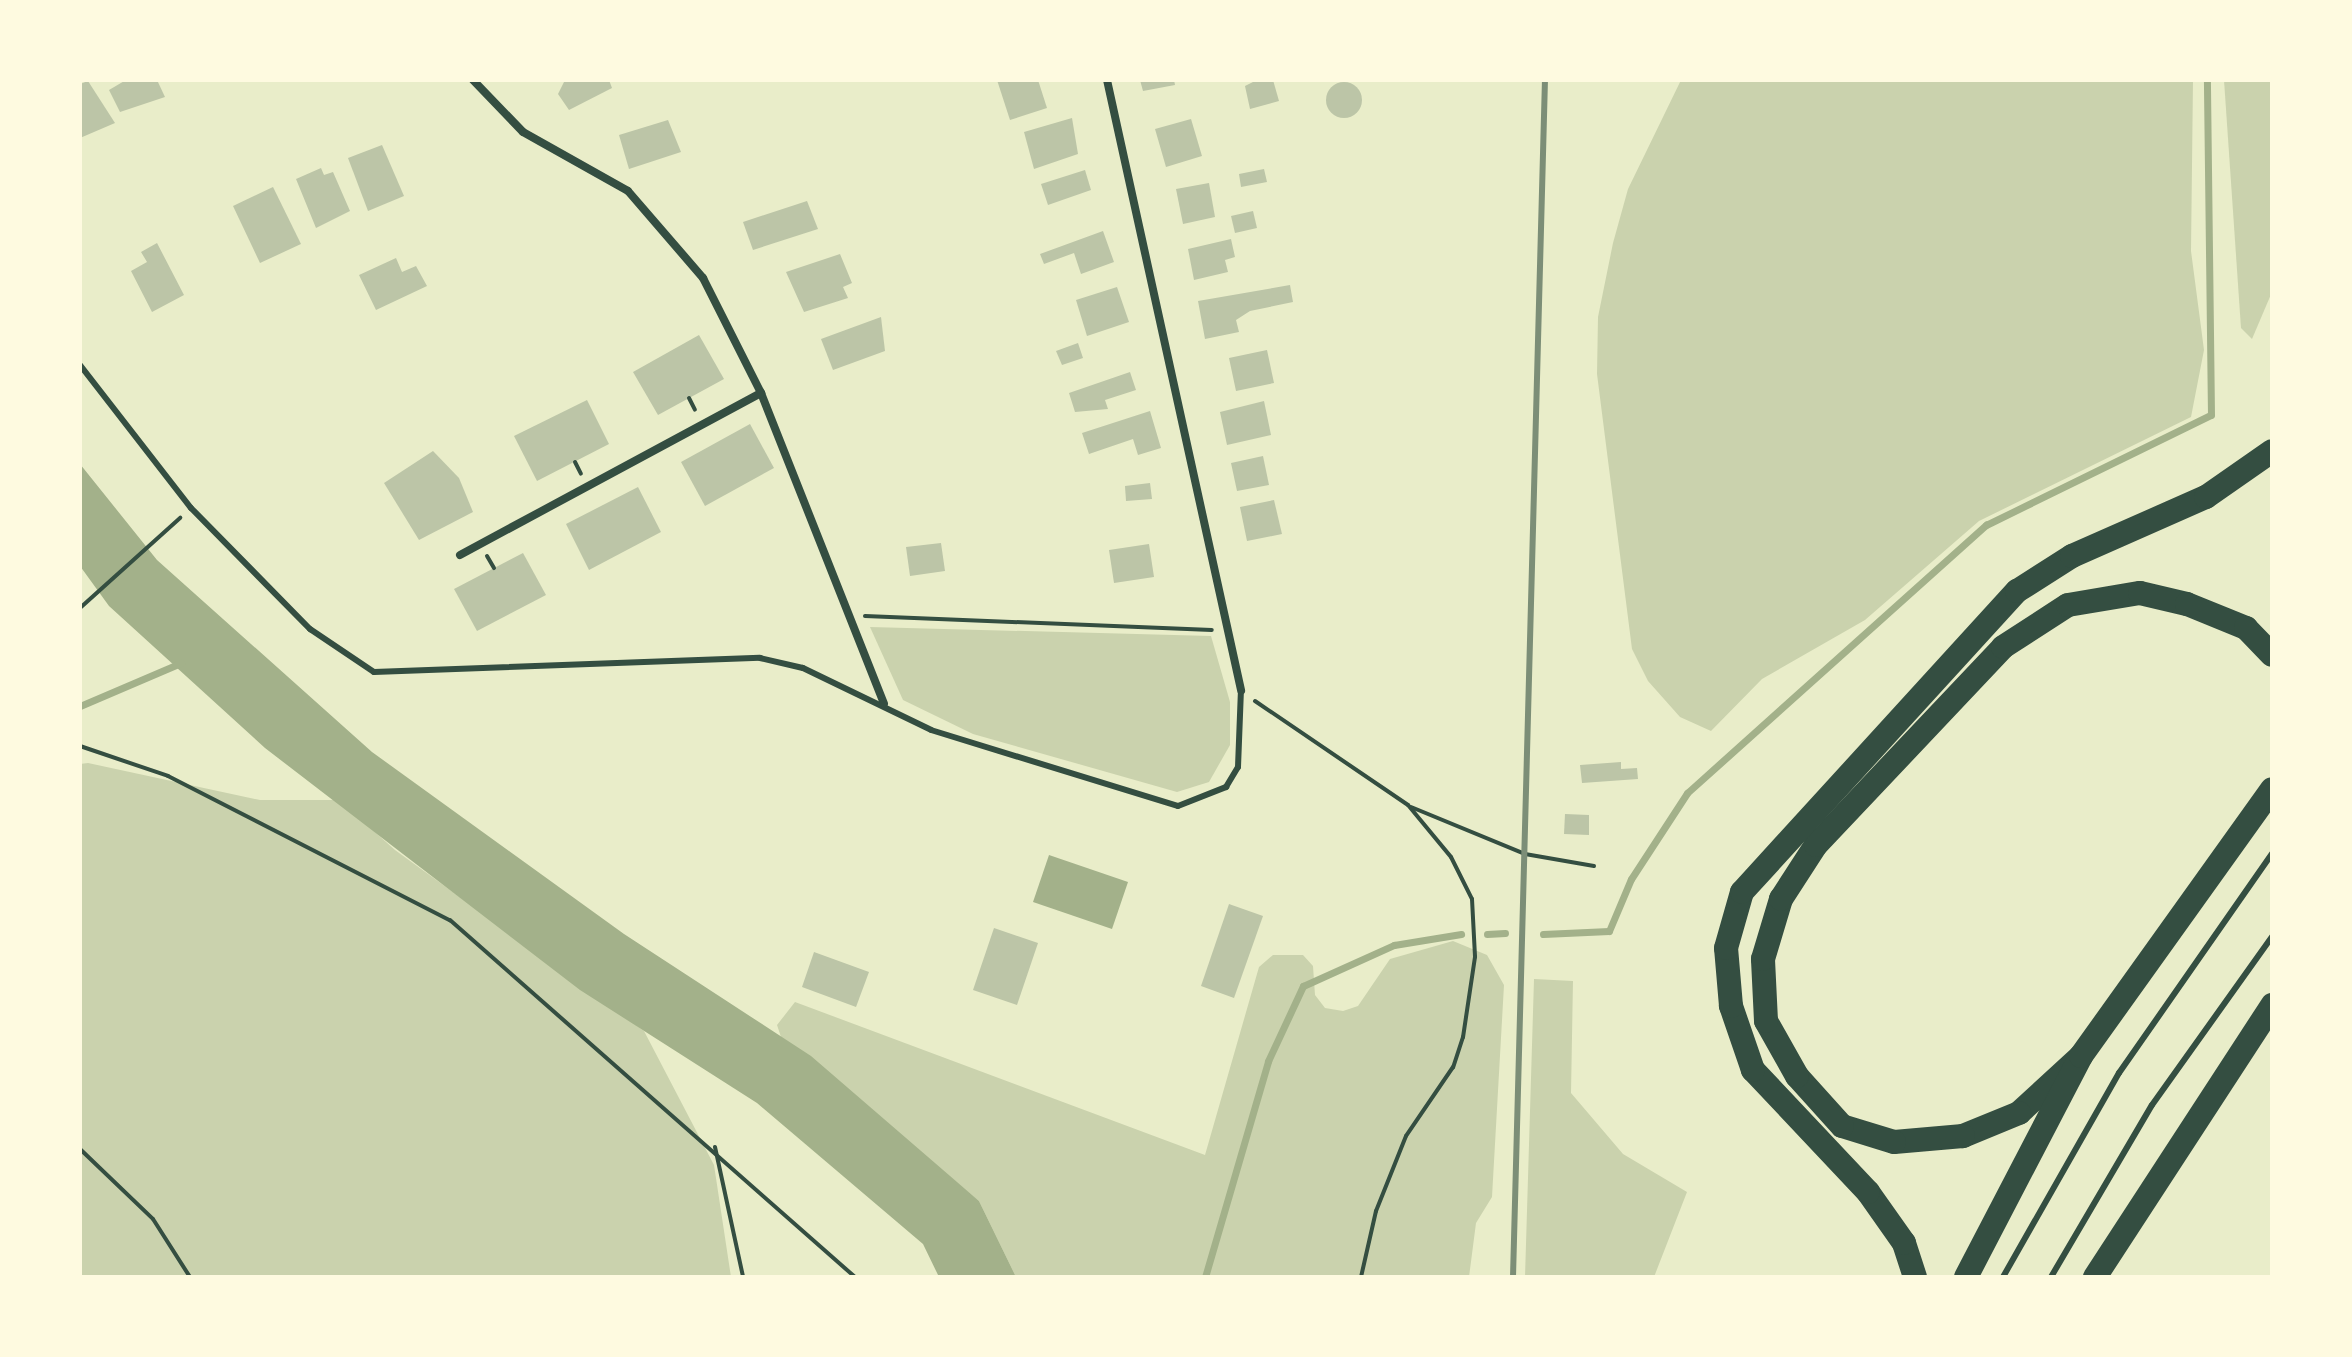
<!DOCTYPE html>
<style>
body{margin:0}
#map{position:relative;width:2352px;height:1357px;overflow:hidden;background:#e9edc9;font-family:"Archivo Narrow",sans-serif}
div>[style]{position:absolute}
[style*='--x']{left:calc(var(--x)*1px);top:calc(var(--y)*1px);width:calc(var(--w)*1px);rotate:calc(var(--a)*1deg)}
.green>*{inset:0;background:#cad2ad}
.water>*{inset:0;background:#a3b18a}
.stream>*{height:7px;margin:-3.5px;padding:0 3.5px;transform-origin:3.5px;border-radius:3.5px;background:#a3b18a}
.building>*{inset:0;background:#bcc5a7}
.round{border-radius:50%}
.path>*{height:4px;margin:-2px;padding:0 2px;transform-origin:2px;border-radius:2px;background:#344e41}
.service>*{height:6px;margin:-3px;padding:0 3px;transform-origin:3px;border-radius:3px;background:#344e41}
.minor>*{height:8px;margin:-4px;padding:0 4px;transform-origin:4px;border-radius:4px;background:#344e41}
.motorway>*{height:24px;margin:-12px;padding:0 12px;transform-origin:12px;border-radius:12px;background:#344e41}
.rail>*{height:6px;margin:-3px;padding:0 3px;transform-origin:3px;border-radius:3px;background:#7c8e77}
span{translate:-50% -50%;white-space:nowrap;text-align:center;line-height:1.15;-webkit-text-stroke:8px #fefae0;paint-order:stroke}
.frame{position:absolute;inset:0;border:82px solid #fefae0;pointer-events:none}
</style>
<div id="map">
<div class="green">
<i style="clip-path:polygon(1681px 80px,2193px 80px,2191px 251px,2204px 350px,2191px 417px,1979px 521px,1865px 620px,1762px 679px,1711px 731px,1680px 717px,1648px 681px,1632px 649px,1597px 374px,1598px 317px,1613px 243px,1628px 189px)"></i>
<i style="clip-path:polygon(2224px 80px,2272px 80px,2272px 292px,2252px 339px,2241px 328px)"></i>
<i style="clip-path:polygon(870px 627px,1211px 636px,1230px 702px,1230px 745px,1209px 782px,1177px 792px,973px 734px,903px 700px)"></i>
<i style="clip-path:polygon(88px 763px,260px 800px,339px 800px,395px 850px,644px 1031px,714px 1165px,731px 1277px,80px 1277px,80px 764px)"></i>
<i style="clip-path:polygon(1453px 941px,1487px 955px,1504px 985px,1492px 1197px,1476px 1223px,1469px 1277px,1016px 1277px,979px 1201px,781px 1037px,777px 1025px,795px 1002px,1205px 1155px,1259px 967px,1273px 955px,1303px 955px,1313px 966px,1315px 995px,1325px 1008px,1343px 1011px,1358px 1006px,1390px 959px)"></i>
<i style="clip-path:polygon(1534px 979px,1573px 981px,1571px 1093px,1623px 1154px,1687px 1192px,1654px 1277px,1525px 1277px)"></i>
</div>
<div class="water">
<i style="clip-path:polygon(80px 464px,157px 560px,372px 752px,624px 934px,811px 1056px,979px 1201px,1016px 1277px,939px 1277px,923px 1244px,757px 1103px,580px 990px,265px 748px,109px 606px,80px 566px)"></i>
<i style="clip-path:polygon(1049px 855px,1128px 882px,1112px 929px,1033px 902px)"></i>
</div>
<div class="stream">
<i style="--x:80;--y:706;--w:110;--a:-23.1"></i>
<i style="--x:1487;--y:934;--w:18;--a:-3"></i>
<i style="--x:1543;--y:934;--w:66;--a:-2.6"></i>
<i style="--x:1609;--y:931;--w:56;--a:-67.1"></i>
<i style="--x:1631;--y:879;--w:103;--a:-56.9"></i>
<i style="--x:1687;--y:793;--w:402;--a:-41.9"></i>
<i style="--x:1986;--y:525;--w:250;--a:-26.1"></i>
<i style="--x:2211;--y:415;--w:335;--a:-90.7"></i>
<i style="--x:1205;--y:1277;--w:225;--a:-73.7"></i>
<i style="--x:1268;--y:1061;--w:83;--a:-65"></i>
<i style="--x:1303;--y:986;--w:100;--a:-24.3"></i>
<i style="--x:1394;--y:945;--w:68;--a:-9.3"></i>
</div>
<div class="building">
<i style="clip-path:polygon(126px 80px,157px 80px,165px 97px,120px 112px,109px 90px)"></i>
<i style="clip-path:polygon(565px 80px,609px 80px,612px 88px,569px 110px,558px 94px)"></i>
<i style="clip-path:polygon(997px 80px,1038px 80px,1047px 108px,1010px 120px)"></i>
<i style="clip-path:polygon(1140px 80px,1174px 80px,1175px 85px,1143px 91px)"></i>
<i style="clip-path:polygon(1257px 80px,1273px 80px,1279px 101px,1250px 109px,1245px 86px)"></i>
<i style="clip-path:polygon(88px 81px,115px 123px,80px 138px,80px 84px)"></i>
<i class="round" style="left:1326px;top:82px;width:36px;height:36px"></i>
<i style="clip-path:polygon(1072px 118px,1078px 154px,1034px 169px,1024px 132px)"></i>
<i style="clip-path:polygon(1191px 119px,1202px 156px,1166px 167px,1155px 129px)"></i>
<i style="clip-path:polygon(668px 120px,681px 152px,629px 169px,619px 135px)"></i>
<i style="clip-path:polygon(382px 145px,404px 196px,368px 211px,348px 158px)"></i>
<i style="clip-path:polygon(321px 168px,324px 175px,333px 172px,350px 211px,316px 228px,296px 179px)"></i>
<i style="clip-path:polygon(1264px 169px,1267px 182px,1241px 187px,1239px 174px)"></i>
<i style="clip-path:polygon(1085px 170px,1091px 190px,1048px 205px,1041px 184px)"></i>
<i style="clip-path:polygon(1209px 183px,1215px 217px,1183px 224px,1176px 189px)"></i>
<i style="clip-path:polygon(273px 187px,301px 244px,260px 263px,233px 206px)"></i>
<i style="clip-path:polygon(807px 201px,818px 229px,753px 250px,743px 222px)"></i>
<i style="clip-path:polygon(1253px 211px,1257px 228px,1235px 233px,1231px 216px)"></i>
<i style="clip-path:polygon(1103px 231px,1114px 262px,1081px 274px,1074px 253px,1044px 264px,1040px 254px)"></i>
<i style="clip-path:polygon(1231px 239px,1235px 257px,1225px 260px,1228px 272px,1194px 280px,1188px 249px)"></i>
<i style="clip-path:polygon(157px 243px,184px 295px,152px 312px,131px 271px,147px 262px,141px 252px)"></i>
<i style="clip-path:polygon(840px 254px,852px 283px,843px 287px,848px 298px,804px 312px,786px 272px)"></i>
<i style="clip-path:polygon(396px 258px,402px 272px,416px 266px,427px 286px,376px 310px,359px 275px)"></i>
<i style="clip-path:polygon(1290px 285px,1293px 302px,1250px 311px,1236px 320px,1239px 332px,1205px 339px,1198px 301px)"></i>
<i style="clip-path:polygon(1117px 287px,1129px 322px,1087px 336px,1076px 300px)"></i>
<i style="clip-path:polygon(881px 317px,885px 351px,833px 370px,821px 339px)"></i>
<i style="clip-path:polygon(699px 335px,724px 379px,658px 415px,633px 372px)"></i>
<i style="clip-path:polygon(1078px 343px,1083px 358px,1062px 365px,1056px 351px)"></i>
<i style="clip-path:polygon(1267px 350px,1274px 383px,1236px 391px,1229px 358px)"></i>
<i style="clip-path:polygon(1130px 372px,1136px 390px,1105px 400px,1108px 409px,1075px 412px,1069px 393px)"></i>
<i style="clip-path:polygon(587px 400px,609px 444px,537px 481px,514px 436px)"></i>
<i style="clip-path:polygon(1264px 401px,1271px 435px,1227px 445px,1220px 412px)"></i>
<i style="clip-path:polygon(1150px 411px,1161px 448px,1138px 455px,1133px 439px,1089px 454px,1082px 433px)"></i>
<i style="clip-path:polygon(750px 424px,774px 468px,705px 506px,681px 462px)"></i>
<i style="clip-path:polygon(433px 451px,459px 478px,473px 512px,419px 540px,384px 483px)"></i>
<i style="clip-path:polygon(1263px 456px,1269px 485px,1237px 491px,1231px 463px)"></i>
<i style="clip-path:polygon(1150px 483px,1152px 499px,1126px 501px,1125px 486px)"></i>
<i style="clip-path:polygon(638px 487px,661px 532px,589px 570px,566px 524px)"></i>
<i style="clip-path:polygon(1274px 500px,1282px 534px,1247px 541px,1240px 507px)"></i>
<i style="clip-path:polygon(941px 543px,945px 571px,910px 576px,906px 547px)"></i>
<i style="clip-path:polygon(1149px 544px,1154px 577px,1114px 583px,1109px 550px)"></i>
<i style="clip-path:polygon(523px 553px,546px 595px,477px 631px,454px 589px)"></i>
<i style="clip-path:polygon(1621px 762px,1621px 769px,1637px 768px,1638px 779px,1582px 783px,1580px 765px)"></i>
<i style="clip-path:polygon(1565px 814px,1589px 815px,1589px 835px,1564px 834px)"></i>
<i style="clip-path:polygon(1229px 904px,1263px 916px,1234px 998px,1201px 986px)"></i>
<i style="clip-path:polygon(994px 928px,1038px 943px,1017px 1005px,973px 990px)"></i>
<i style="clip-path:polygon(814px 952px,869px 972px,856px 1007px,802px 987px)"></i>
</div>
<div class="path">
<i style="--x:689;--y:398;--w:13;--a:63"></i>
<i style="--x:575;--y:462;--w:13;--a:63"></i>
<i style="--x:487;--y:556;--w:14;--a:60"></i>
<i style="--x:80;--y:608;--w:135;--a:-42"></i>
<i style="--x:865;--y:616;--w:347;--a:2.3"></i>
<i style="--x:1255;--y:701;--w:185;--a:34.2"></i>
<i style="--x:1408;--y:805;--w:67;--a:50.4"></i>
<i style="--x:1451;--y:857;--w:47;--a:63.4"></i>
<i style="--x:1472;--y:899;--w:58;--a:87"></i>
<i style="--x:1475;--y:957;--w:81;--a:98.5"></i>
<i style="--x:1463;--y:1037;--w:32;--a:108"></i>
<i style="--x:1453;--y:1067;--w:83;--a:124.3"></i>
<i style="--x:1406;--y:1136;--w:81;--a:111.8"></i>
<i style="--x:1376;--y:1211;--w:68;--a:102.8"></i>
<i style="--x:80;--y:746;--w:93;--a:18.8"></i>
<i style="--x:168;--y:776;--w:317;--a:27.1"></i>
<i style="--x:450;--y:920;--w:540;--a:41.4"></i>
<i style="--x:1411;--y:807;--w:123;--a:22.4"></i>
<i style="--x:1525;--y:854;--w:70;--a:9.9"></i>
<i style="--x:715;--y:1147;--w:133;--a:77.8"></i>
<i style="--x:80;--y:1149;--w:101;--a:43.8"></i>
<i style="--x:153;--y:1219;--w:69;--a:57.5"></i>
</div>
<div class="service">
<i style="--x:80;--y:365;--w:181;--a:52.2"></i>
<i style="--x:191;--y:508;--w:170;--a:45.5"></i>
<i style="--x:310;--y:629;--w:77;--a:33.9"></i>
<i style="--x:374;--y:672;--w:386;--a:-2.1"></i>
<i style="--x:760;--y:658;--w:44;--a:13.1"></i>
<i style="--x:803;--y:668;--w:142;--a:25.8"></i>
<i style="--x:931;--y:730;--w:258;--a:17.1"></i>
<i style="--x:1178;--y:806;--w:52;--a:-21.6"></i>
<i style="--x:1226;--y:787;--w:23;--a:-59"></i>
<i style="--x:1238;--y:767;--w:77;--a:-87.8"></i>
<i style="--x:2003;--y:1277;--w:235;--a:-60.4"></i>
<i style="--x:2119;--y:1073;--w:267;--a:-55.1"></i>
<i style="--x:2051;--y:1277;--w:199;--a:-59.6"></i>
<i style="--x:2152;--y:1105;--w:206;--a:-54.5"></i>
</div>
<div class="minor">
<i style="--x:473;--y:80;--w:72;--a:46.1"></i>
<i style="--x:523;--y:132;--w:120;--a:29.3"></i>
<i style="--x:628;--y:191;--w:115;--a:49.2"></i>
<i style="--x:703;--y:278;--w:129;--a:63.2"></i>
<i style="--x:761;--y:393;--w:334;--a:68.4"></i>
<i style="--x:1107;--y:80;--w:625;--a:77.61"></i>
<i style="--x:460;--y:555;--w:342;--a:-28.3"></i>
</div>
<div class="motorway">
<i style="--x:2081;--y:1056;--w:84;--a:137.4"></i>
<i style="--x:2019;--y:1113;--w:61;--a:157.7"></i>
<i style="--x:1963;--y:1136;--w:69;--a:175"></i>
<i style="--x:1894;--y:1142;--w:54;--a:-162.9"></i>
<i style="--x:1842;--y:1126;--w:67;--a:-132"></i>
<i style="--x:1797;--y:1076;--w:63;--a:-119.4"></i>
<i style="--x:1766;--y:1021;--w:62;--a:-92.8"></i>
<i style="--x:1763;--y:959;--w:63;--a:-73.3"></i>
<i style="--x:1781;--y:899;--w:64;--a:-57.1"></i>
<i style="--x:1816;--y:845;--w:272;--a:-46.6"></i>
<i style="--x:2003;--y:647;--w:77;--a:-32.9"></i>
<i style="--x:2068;--y:605;--w:73;--a:-9.5"></i>
<i style="--x:2140;--y:593;--w:48;--a:13.2"></i>
<i style="--x:2187;--y:604;--w:64;--a:22.1"></i>
<i style="--x:2246;--y:628;--w:37;--a:46"></i>
<i style="--x:1915;--y:1277;--w:36;--a:-108"></i>
<i style="--x:1904;--y:1243;--w:62;--a:-125.2"></i>
<i style="--x:1868;--y:1192;--w:168;--a:-133.3"></i>
<i style="--x:1753;--y:1070;--w:68;--a:-109"></i>
<i style="--x:1731;--y:1006;--w:58;--a:-94.9"></i>
<i style="--x:1726;--y:948;--w:58;--a:-74.1"></i>
<i style="--x:1742;--y:892;--w:408;--a:-47.6"></i>
<i style="--x:2017;--y:591;--w:65;--a:-32.5"></i>
<i style="--x:2072;--y:556;--w:146;--a:-23.8"></i>
<i style="--x:2206;--y:497;--w:80;--a:-34.9"></i>
<i style="--x:1966;--y:1277;--w:249;--a:-62.5"></i>
<i style="--x:2081;--y:1056;--w:328;--a:-54.4"></i>
<i style="--x:2095;--y:1277;--w:325;--a:-56.9"></i>
</div>
<div class="rail">
<i style="--x:1513;--y:1277;--w:1197;--a:-88.47"></i>
</div>
<div class="frame"></div>
</div>
